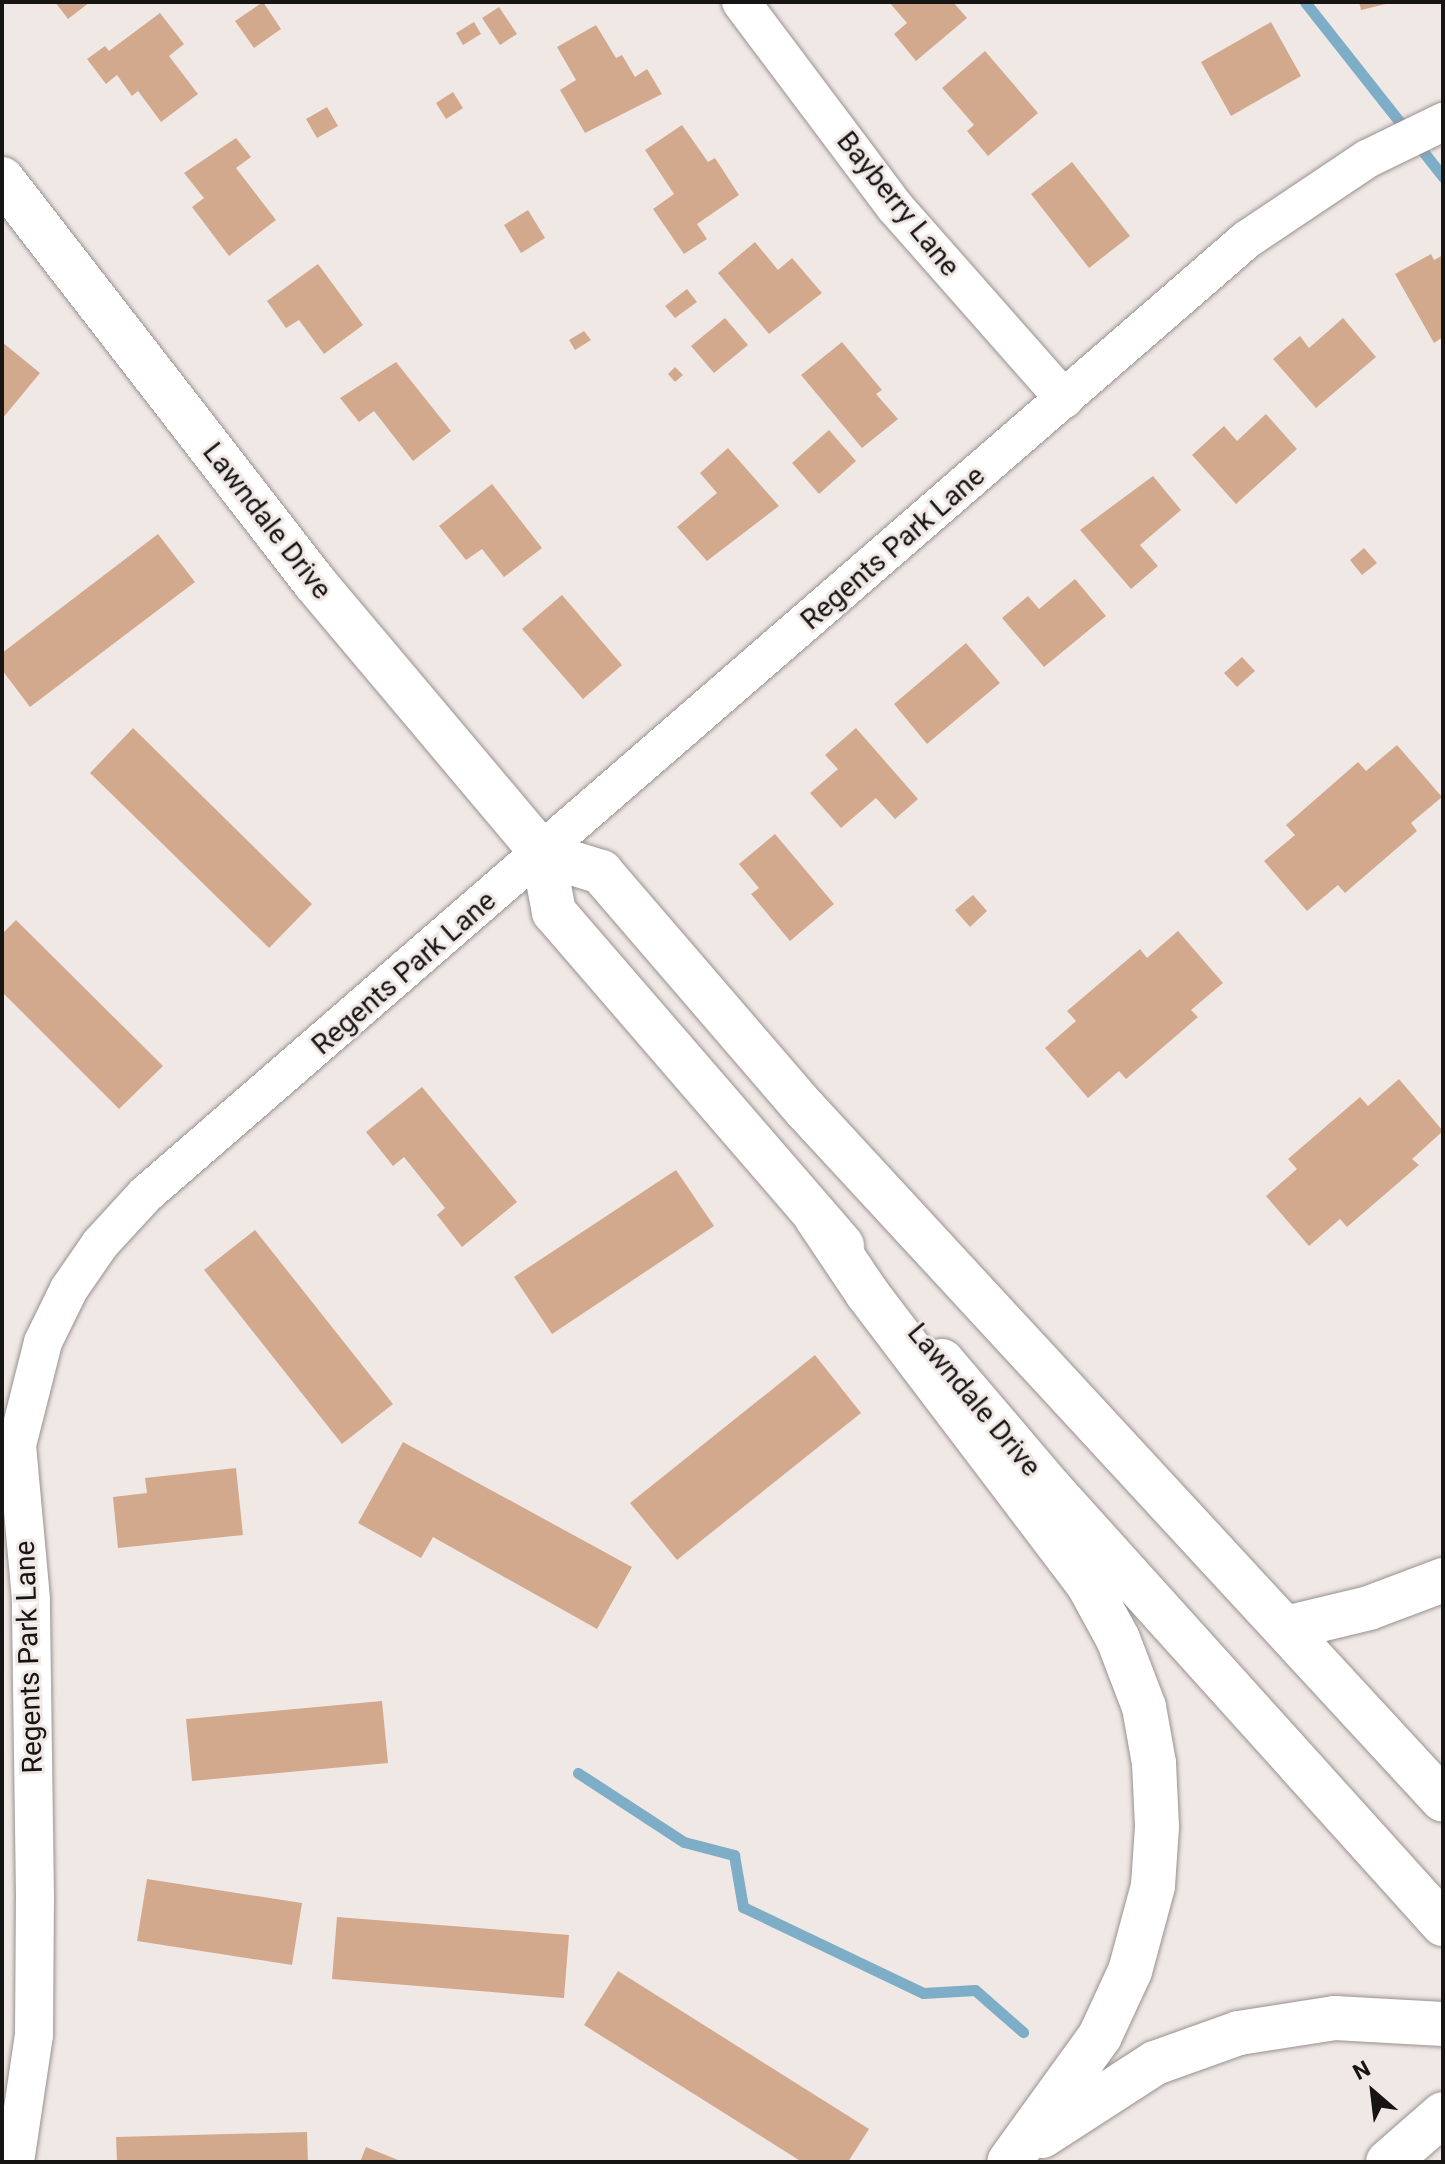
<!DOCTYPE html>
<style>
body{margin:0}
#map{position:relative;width:1445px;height:2164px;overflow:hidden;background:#f0e8e5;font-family:Roboto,sans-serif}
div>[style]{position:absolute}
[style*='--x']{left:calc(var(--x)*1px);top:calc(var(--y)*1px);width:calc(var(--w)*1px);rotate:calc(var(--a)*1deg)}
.stream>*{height:11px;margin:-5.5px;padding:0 5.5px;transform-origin:5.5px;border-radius:5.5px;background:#7eadc7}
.building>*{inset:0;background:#d3a98e}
.roads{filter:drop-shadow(0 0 2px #98918f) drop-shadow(0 0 2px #98918f)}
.minor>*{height:38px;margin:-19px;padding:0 19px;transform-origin:19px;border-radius:19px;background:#fff}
.secondary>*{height:44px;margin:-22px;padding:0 22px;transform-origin:22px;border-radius:22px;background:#fff}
.motorway>*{height:44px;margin:-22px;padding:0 22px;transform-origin:22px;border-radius:22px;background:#fff}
span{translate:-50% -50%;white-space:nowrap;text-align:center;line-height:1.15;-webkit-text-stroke:6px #f0e8e5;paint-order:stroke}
.street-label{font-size:28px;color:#171514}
.frame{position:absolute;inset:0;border:4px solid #171514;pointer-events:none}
.north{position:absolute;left:1333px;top:2052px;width:80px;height:80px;-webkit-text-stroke:6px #f0e8e5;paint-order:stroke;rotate:332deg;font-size:22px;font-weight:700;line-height:32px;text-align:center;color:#171514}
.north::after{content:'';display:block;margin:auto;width:28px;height:36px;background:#171514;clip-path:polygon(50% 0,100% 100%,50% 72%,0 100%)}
</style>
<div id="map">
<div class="stream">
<i style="--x:1305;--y:2;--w:223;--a:51.7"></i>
<i style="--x:578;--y:1773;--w:126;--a:33.1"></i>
<i style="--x:684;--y:1842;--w:52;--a:14.6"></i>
<i style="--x:734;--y:1855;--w:53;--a:80.2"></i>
<i style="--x:743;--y:1907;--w:199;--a:25.5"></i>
<i style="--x:923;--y:1993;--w:52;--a:-3.3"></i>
<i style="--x:975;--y:1990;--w:64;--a:41.2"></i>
</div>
<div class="building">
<i style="clip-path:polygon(55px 2px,90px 2px,68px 19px)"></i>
<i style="clip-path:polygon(263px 2px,281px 29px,254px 48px,235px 21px)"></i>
<i style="clip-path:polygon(889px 2px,953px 2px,967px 18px,916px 61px,894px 34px,907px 23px)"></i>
<i style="clip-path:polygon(1359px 2px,1390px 2px,1390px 3px,1361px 10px)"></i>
<i style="clip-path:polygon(499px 7px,517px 34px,500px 45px,482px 18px)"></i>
<i style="clip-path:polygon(160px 13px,184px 44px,169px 56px,198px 94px,161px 122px,138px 91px,132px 96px,117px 75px,106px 84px,87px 59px,105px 46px,109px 51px)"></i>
<i style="clip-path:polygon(474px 22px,481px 34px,463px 45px,456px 33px)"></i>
<i style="clip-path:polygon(1271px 22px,1301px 76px,1231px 116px,1201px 62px)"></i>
<i style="clip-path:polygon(596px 25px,616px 58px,622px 55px,635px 77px,647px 69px,662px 94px,585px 133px,560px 90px,576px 80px,557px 47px)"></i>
<i style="clip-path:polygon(985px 51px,1038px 113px,988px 156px,967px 131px,974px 125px,942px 88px)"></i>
<i style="clip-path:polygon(453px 92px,463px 108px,446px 119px,436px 103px)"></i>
<i style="clip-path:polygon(327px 107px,338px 126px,317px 138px,306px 119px)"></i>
<i style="clip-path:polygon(682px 125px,708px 162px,715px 158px,739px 195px,697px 224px,707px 239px,684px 254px,653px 209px,674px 194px,645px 150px)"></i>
<i style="clip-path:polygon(236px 138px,251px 157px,236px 168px,276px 220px,229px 256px,192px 207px,204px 198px,184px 173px)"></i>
<i style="clip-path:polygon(1072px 162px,1130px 236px,1089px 268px,1031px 194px)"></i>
<i style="clip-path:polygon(528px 210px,545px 238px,521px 253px,504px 225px)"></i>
<i style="clip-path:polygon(755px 242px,778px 270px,792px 258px,822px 293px,769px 334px,718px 273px)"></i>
<i style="clip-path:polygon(1431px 254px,1434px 260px,1443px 255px,1443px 337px,1434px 343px,1395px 274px)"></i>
<i style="clip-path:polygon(318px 264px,363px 325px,324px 354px,299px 320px,286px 328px,267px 301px)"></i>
<i style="clip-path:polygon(687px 289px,697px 302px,675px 318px,665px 306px)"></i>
<i style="clip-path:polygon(725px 318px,748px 345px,714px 373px,691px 346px)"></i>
<i style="clip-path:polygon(1343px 318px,1376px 357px,1316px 408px,1273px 359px,1300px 336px,1309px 348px)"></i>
<i style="clip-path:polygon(584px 331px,591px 340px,575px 350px,569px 340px)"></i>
<i style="clip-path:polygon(2px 342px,40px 373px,2px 419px)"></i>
<i style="clip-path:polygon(842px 342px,882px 390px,876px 394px,898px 419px,862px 448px,801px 375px)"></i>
<i style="clip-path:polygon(396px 362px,451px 431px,413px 461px,374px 411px,359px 422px,340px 398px)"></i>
<i style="clip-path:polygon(675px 367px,683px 375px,675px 382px,668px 374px)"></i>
<i style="clip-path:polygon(1266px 414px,1297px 449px,1236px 504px,1192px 455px,1224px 426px,1237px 441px)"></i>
<i style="clip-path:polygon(829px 430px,856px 461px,819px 494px,792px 463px)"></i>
<i style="clip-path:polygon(728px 448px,779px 506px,707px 561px,677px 527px,717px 493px,700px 473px)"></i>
<i style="clip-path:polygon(1153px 476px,1181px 510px,1140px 545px,1158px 566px,1131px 589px,1080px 530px)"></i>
<i style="clip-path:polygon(492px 484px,542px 548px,504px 577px,482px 549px,466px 560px,439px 526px)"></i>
<i style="clip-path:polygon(158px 534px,195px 582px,30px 707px,2px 670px,2px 653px)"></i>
<i style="clip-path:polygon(1364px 548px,1377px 563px,1362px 575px,1350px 560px)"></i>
<i style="clip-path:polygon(1075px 579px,1106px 616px,1044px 667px,1002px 618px,1028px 596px,1039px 609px)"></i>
<i style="clip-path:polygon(562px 595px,622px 665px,583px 699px,522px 629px)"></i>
<i style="clip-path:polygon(966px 643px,1000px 683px,927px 744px,894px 704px)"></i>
<i style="clip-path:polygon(1242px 657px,1255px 671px,1237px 687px,1224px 673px)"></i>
<i style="clip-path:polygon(133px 728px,312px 904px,269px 948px,90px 773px)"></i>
<i style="clip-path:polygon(856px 728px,918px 799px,895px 819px,876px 798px,841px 828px,810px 793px,838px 769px,825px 755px)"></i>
<i style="clip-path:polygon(1397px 745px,1442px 797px,1411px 823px,1417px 831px,1345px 893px,1338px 885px,1307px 911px,1264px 861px,1295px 835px,1286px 825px,1358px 762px,1366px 771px)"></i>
<i style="clip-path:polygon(775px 834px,834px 904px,790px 941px,751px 894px,759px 888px,739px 864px)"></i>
<i style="clip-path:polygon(973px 895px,987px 911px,970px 927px,955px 910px)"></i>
<i style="clip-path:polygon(16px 920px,163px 1066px,119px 1109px,2px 992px,2px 934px)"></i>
<i style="clip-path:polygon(1178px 931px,1223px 983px,1191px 1010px,1198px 1017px,1126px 1079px,1119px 1071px,1088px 1098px,1045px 1048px,1076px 1021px,1067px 1011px,1140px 949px,1147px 958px)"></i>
<i style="clip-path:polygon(1399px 1079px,1443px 1131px,1412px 1159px,1419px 1165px,1347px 1227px,1340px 1219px,1309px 1246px,1266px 1196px,1297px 1169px,1288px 1159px,1360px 1097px,1368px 1106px)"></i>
<i style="clip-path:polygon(422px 1087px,517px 1202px,462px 1247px,437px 1215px,445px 1208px,404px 1157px,393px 1166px,366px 1132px)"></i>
<i style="clip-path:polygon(676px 1170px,714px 1226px,552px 1334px,514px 1277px)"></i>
<i style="clip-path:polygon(255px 1230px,393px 1404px,342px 1444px,204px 1270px)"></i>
<i style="clip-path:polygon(815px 1355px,861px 1413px,677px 1560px,630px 1503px)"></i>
<i style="clip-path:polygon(403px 1442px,632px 1567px,597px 1629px,433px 1537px,421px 1558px,358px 1523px)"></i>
<i style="clip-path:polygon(236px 1468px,243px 1535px,118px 1548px,113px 1497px,147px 1493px,145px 1478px)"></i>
<i style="clip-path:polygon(382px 1701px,388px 1763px,192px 1781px,186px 1719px)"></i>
<i style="clip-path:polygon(147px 1879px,302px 1903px,292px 1965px,137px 1941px)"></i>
<i style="clip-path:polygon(337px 1917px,569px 1935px,564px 1998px,332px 1979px)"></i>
<i style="clip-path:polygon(618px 1971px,869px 2129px,848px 2162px,802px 2162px,584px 2025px)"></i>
<i style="clip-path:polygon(307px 2132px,308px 2162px,117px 2162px,116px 2137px)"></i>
<i style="clip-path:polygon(366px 2147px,403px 2162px,360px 2162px)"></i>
</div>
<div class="roads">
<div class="minor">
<i style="--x:741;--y:2;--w:256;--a:53.1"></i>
<i style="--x:895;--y:207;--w:256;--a:48.6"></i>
<i style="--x:15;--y:2162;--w:128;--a:-81.5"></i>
<i style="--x:34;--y:2035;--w:137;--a:-89.6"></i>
<i style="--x:35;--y:1898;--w:299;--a:-90.8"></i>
<i style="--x:31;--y:1599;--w:155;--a:-95.2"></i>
<i style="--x:17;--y:1445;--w:106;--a:-75.8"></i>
<i style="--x:43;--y:1342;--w:59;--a:-63.9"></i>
<i style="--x:69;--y:1289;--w:55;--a:-55.4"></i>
<i style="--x:100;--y:1244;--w:68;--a:-47.4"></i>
<i style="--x:146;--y:1194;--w:1456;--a:-40.93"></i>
<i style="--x:1246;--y:240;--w:146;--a:-33.8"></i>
<i style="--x:1367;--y:159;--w:85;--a:-26"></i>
</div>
<div class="secondary">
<i style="--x:2;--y:179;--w:511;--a:52.23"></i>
<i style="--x:315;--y:583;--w:354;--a:49.9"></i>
<i style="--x:543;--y:854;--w:59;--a:79.3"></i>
<i style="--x:554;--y:912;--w:441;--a:49.2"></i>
<i style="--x:543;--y:854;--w:61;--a:17.2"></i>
<i style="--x:601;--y:872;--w:313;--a:49.3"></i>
<i style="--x:805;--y:1109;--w:940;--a:47.28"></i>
<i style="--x:942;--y:1361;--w:167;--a:49.6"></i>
<i style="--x:1050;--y:1488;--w:587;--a:47.97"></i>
</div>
<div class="motorway">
<i style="--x:816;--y:1217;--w:92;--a:56.1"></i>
<i style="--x:867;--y:1293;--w:368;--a:52.8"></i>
<i style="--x:1089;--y:1586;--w:60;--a:61.3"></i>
<i style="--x:1118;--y:1639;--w:73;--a:69.1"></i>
<i style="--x:1144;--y:1707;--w:57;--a:79.9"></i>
<i style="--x:1154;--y:1763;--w:64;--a:87.3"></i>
<i style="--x:1157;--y:1827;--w:59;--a:93.9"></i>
<i style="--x:1153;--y:1886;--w:88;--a:105.1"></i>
<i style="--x:1130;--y:1971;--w:72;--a:114.8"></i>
<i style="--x:1100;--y:2036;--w:155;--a:125.8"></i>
<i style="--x:1286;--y:1628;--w:85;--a:-13.5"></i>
<i style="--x:1369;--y:1608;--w:79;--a:-20.7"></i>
<i style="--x:1042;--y:2136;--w:135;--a:-32.9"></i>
<i style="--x:1155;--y:2063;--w:89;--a:-19.7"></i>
<i style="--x:1239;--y:2033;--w:97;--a:-8.9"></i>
<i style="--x:1335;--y:2018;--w:108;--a:3.2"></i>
<i style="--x:1388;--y:2162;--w:73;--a:-41.1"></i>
</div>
</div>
<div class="street-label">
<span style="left:898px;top:204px;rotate:51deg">Bayberry Lane</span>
<span style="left:267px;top:521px;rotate:52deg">Lawndale Drive</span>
<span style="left:893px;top:548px;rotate:-41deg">Regents Park Lane</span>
<span style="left:404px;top:973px;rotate:-41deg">Regents Park Lane</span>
<span style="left:974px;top:1400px;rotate:50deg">Lawndale Drive</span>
<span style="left:29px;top:1657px;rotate:-92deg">Regents Park Lane</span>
</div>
<div class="frame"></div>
<div class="north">N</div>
</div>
